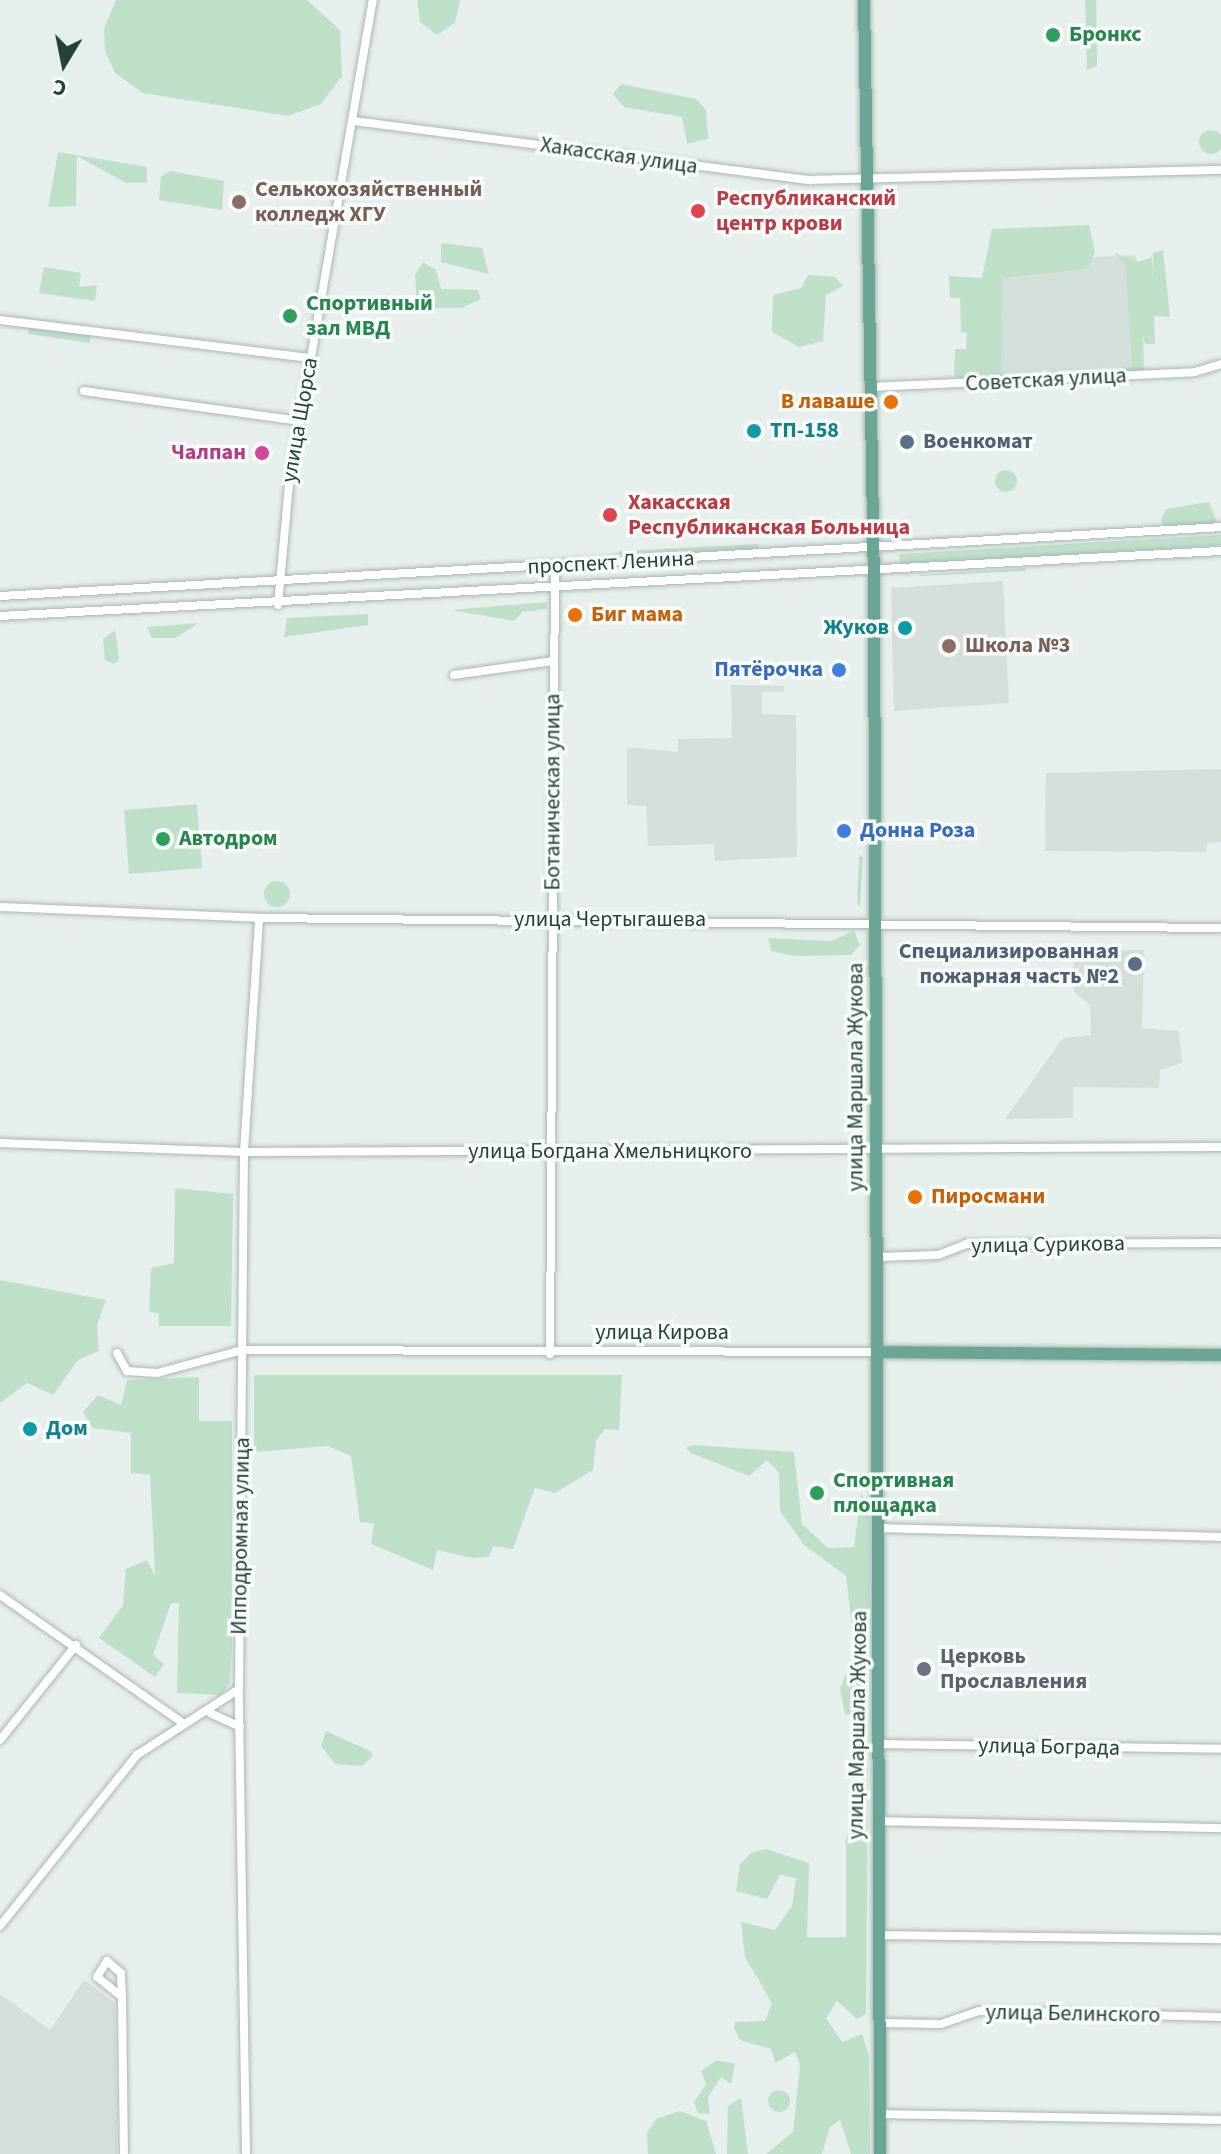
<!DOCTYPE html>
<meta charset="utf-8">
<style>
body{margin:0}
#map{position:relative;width:1221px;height:2154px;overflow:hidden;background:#e6efeb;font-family:"Source Sans 3",sans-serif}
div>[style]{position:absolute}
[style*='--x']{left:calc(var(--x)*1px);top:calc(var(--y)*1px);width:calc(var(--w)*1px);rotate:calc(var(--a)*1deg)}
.built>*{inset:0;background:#d4dfda}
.green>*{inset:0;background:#bfe0c8}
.round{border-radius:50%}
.roads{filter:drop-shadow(0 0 2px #a8b8b2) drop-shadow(0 0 2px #a8b8b2)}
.minor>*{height:8px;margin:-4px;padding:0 4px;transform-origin:4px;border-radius:4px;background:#fff}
.primary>*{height:12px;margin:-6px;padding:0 6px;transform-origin:6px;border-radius:6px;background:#6aa596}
.dots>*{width:22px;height:22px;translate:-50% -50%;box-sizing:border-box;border:4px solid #f7fbf9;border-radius:50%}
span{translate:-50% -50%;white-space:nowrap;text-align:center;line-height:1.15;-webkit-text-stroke:7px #f7fbf9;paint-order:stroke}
.leisure-label{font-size:22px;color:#27864d;font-weight:700}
.left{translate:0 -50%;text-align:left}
.street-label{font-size:22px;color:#24423a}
.education-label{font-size:22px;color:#785e54;font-weight:700}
.health-label{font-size:22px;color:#be3a42;font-weight:700}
.food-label{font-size:22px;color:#c56008;font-weight:700}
.right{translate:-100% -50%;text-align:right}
.culture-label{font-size:22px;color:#0d838f;font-weight:700}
.service-label{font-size:22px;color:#4e5e75;font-weight:700}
.hotel-label{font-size:22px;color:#b23c85;font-weight:700}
.shop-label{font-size:22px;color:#366cbe;font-weight:700}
.worship-label{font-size:22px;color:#5b616d;font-weight:700}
.north{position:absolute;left:24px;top:24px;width:80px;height:80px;-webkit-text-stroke:6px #f7fbf9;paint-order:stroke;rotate:190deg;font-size:22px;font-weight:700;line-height:32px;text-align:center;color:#24423a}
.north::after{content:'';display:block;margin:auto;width:28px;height:36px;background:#24423a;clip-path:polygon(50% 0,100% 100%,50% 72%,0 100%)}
</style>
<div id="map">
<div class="built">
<i style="clip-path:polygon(1136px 255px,1141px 373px,998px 381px,993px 262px)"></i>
<i style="clip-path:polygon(1003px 581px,1009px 703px,894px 711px,891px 588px)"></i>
<i style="clip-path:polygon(731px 685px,784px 686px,784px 692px,762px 692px,762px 714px,796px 715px,797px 857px,715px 861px,714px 844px,648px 846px,646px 806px,627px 805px,627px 747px,678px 752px,678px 739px,732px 738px)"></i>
<i style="clip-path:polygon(1221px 769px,1221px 842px,1207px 843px,1206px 852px,1045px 851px,1046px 773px)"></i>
<i style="clip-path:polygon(1073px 950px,1144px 950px,1142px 1028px,1179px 1031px,1182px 1063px,1160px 1070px,1159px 1088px,1073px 1087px,1073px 1118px,1005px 1119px,1063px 1038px,1091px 1035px,1090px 1005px,1074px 992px)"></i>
<i style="clip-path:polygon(84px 1980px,115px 2003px,117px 2154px,0 2154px,0 1994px,50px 2030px)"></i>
</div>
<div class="green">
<i style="clip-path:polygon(116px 0,307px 0,340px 30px,342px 76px,321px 104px,288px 116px,143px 93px,115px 73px,105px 51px,104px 28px)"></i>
<i style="clip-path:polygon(417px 0,460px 0,455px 23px,437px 35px,420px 22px)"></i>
<i style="clip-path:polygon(1085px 0,1096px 0,1097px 66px,1087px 70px)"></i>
<i style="clip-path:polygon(621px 84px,696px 99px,706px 110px,708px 139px,687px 144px,682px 117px,624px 107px,613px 94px)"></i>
<i class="round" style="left:1199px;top:130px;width:24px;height:24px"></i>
<i style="clip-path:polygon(58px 152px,147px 167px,147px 183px,126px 183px,77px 156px,76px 206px,48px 207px)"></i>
<i style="clip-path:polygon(171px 171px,224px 181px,222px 210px,159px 200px,161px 176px)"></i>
<i style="clip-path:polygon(1089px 225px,1095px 252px,1087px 269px,1003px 278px,1001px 373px,982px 383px,954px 376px,955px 349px,966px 349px,967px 333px,961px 332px,960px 298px,950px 298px,949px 276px,982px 278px,992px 229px)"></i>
<i style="clip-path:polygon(441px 243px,482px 248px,489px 274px,441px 262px)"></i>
<i style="clip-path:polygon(1163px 250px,1170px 317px,1154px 316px,1155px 344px,1145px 344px,1143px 335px,1144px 374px,1048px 376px,1132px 366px,1126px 266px,1114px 253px,1138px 262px,1152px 257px,1153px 279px,1153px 253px)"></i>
<i style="clip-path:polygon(423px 262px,436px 270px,441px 289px,478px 290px,481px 299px,461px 308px,417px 308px,415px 275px)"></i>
<i style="clip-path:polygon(44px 267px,81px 273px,79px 287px,97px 285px,95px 301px,39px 293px)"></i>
<i style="clip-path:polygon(808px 275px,835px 277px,843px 286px,826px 295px,823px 341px,799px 347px,772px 332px,773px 295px,801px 288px)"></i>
<i style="clip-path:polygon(29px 326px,91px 334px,90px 343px,28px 334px)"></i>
<i class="round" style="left:995px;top:470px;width:22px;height:22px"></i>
<i style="clip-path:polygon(1209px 502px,1218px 525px,1165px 528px,1161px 520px,1166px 509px)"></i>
<i style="clip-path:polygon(1221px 535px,1221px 545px,901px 566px,899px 554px)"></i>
<i style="clip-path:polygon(758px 544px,759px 550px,617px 554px,620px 551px)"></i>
<i style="clip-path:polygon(1025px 568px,1026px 571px,919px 576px,920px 575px)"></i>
<i style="clip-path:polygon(547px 602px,547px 609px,522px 612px,514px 621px,451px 610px)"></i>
<i style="clip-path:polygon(368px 614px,368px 625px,284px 637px,287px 618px)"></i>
<i style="clip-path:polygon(199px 623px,175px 638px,152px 638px,147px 627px)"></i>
<i style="clip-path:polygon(115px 630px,119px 659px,114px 664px,105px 660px,103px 639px)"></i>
<i style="clip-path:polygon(197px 804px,202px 868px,129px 874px,124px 810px)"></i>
<i style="clip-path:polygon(859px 855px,863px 857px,860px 907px,857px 903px)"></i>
<i class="round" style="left:264px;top:881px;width:26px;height:26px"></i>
<i style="clip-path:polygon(854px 931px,860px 945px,851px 955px,794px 956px,771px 951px,768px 938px,831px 941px)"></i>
<i style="clip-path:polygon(175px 1188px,233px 1194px,231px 1326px,159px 1326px,159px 1314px,149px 1311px,151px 1268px,174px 1263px)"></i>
<i style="clip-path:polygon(0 1280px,106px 1300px,97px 1325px,99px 1351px,78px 1360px,53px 1395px,27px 1383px,0 1403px)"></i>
<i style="clip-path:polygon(254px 1375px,622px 1375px,619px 1430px,605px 1429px,596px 1441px,593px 1470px,555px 1493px,535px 1488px,513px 1549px,493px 1546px,489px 1557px,472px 1558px,437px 1550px,433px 1570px,371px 1544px,374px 1524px,360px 1522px,351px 1456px,328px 1446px,254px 1452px)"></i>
<i style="clip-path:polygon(199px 1377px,199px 1421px,232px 1421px,232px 1644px,230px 1683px,221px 1695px,177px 1693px,179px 1603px,171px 1603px,153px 1655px,164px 1664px,155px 1677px,99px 1638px,123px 1605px,126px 1569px,147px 1560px,155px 1576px,150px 1475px,131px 1473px,131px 1433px,93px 1428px,83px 1412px,98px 1395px,121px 1405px,127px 1380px)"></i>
<i style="clip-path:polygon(693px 1445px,794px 1452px,802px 1524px,828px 1548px,854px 1547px,861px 1493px,870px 1508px,866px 2014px,857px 2019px,837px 2001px,826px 2018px,842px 2042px,862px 2034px,869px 2055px,870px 2154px,851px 2154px,840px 2120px,830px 2127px,822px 2154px,766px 2154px,793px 2132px,800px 2064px,795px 2052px,775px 2063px,771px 2049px,740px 2040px,734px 2028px,735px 2022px,765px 2021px,772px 2003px,745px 1957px,741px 1922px,775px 1930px,792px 1906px,796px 1878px,780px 1875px,767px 1899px,736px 1891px,740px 1864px,751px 1853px,766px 1849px,809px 1863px,807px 1937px,846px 1937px,846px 1837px,858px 1822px,853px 1802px,862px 1782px,861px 1716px,845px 1714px,840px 1689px,855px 1650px,846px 1576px,804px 1545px,780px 1511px,779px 1473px,767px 1460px,749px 1476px,691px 1453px,686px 1448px)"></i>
<i style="clip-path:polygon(326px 1731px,372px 1752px,372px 1757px,362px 1766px,335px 1764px,321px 1746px)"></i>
<i style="clip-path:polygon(717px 2060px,735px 2064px,731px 2084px,721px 2077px,708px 2097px,710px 2114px,698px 2113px,694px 2102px,706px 2084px,701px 2071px)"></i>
<i class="round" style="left:768px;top:2090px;width:22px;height:22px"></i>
<i style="clip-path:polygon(741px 2098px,748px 2154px,727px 2154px,728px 2106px)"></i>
<i style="clip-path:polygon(680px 2111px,706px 2121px,716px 2154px,648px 2154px,647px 2133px,656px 2119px)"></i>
</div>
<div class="roads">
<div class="minor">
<i style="--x:354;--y:121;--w:460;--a:7.4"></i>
<i style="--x:810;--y:180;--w:411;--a:-1.4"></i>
<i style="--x:0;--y:320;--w:312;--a:7"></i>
<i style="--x:870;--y:387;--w:325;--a:-2.6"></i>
<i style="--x:1195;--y:372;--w:27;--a:-17"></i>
<i style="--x:84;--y:391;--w:218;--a:7.9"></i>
<i style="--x:0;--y:596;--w:1223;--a:-3.23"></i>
<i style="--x:278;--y:605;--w:121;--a:-84.8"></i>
<i style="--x:289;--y:485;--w:492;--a:-80.2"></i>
<i style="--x:0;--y:616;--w:1223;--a:-3.05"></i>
<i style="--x:454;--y:675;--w:100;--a:-8"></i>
<i style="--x:0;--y:907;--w:259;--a:2.4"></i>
<i style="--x:259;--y:918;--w:962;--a:0.6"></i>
<i style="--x:0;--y:1143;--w:244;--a:2.1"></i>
<i style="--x:244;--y:1152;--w:977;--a:-0.29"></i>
<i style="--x:876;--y:1257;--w:62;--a:-1.8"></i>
<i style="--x:938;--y:1255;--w:30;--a:-21"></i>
<i style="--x:966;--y:1244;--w:255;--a:-0.2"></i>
<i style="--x:117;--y:1353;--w:21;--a:61"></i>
<i style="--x:127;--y:1371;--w:30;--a:4"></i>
<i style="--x:157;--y:1373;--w:88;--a:-15.1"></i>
<i style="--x:242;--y:1350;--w:636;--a:0.18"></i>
<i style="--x:550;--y:1354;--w:788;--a:-89.64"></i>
<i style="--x:880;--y:1528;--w:341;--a:1.5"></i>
<i style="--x:0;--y:1595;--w:223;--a:35"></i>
<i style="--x:210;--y:1713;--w:33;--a:25"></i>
<i style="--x:0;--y:1740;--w:122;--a:-51.3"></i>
<i style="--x:877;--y:1744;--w:344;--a:0.8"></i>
<i style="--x:877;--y:1821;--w:344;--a:1.2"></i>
<i style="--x:0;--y:1926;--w:219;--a:-51.3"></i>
<i style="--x:137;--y:1755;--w:121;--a:-32.9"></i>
<i style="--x:878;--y:1935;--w:343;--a:0.7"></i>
<i style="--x:122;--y:1997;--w:32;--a:-141"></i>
<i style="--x:97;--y:1977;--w:19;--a:-58"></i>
<i style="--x:107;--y:1961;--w:18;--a:41"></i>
<i style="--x:121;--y:1973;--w:24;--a:88"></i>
<i style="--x:122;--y:1997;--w:157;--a:89.3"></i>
<i style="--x:878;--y:2023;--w:63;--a:0.9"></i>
<i style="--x:941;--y:2024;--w:40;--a:-18.9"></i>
<i style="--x:979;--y:2011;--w:242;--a:1.4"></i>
<i style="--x:880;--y:2114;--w:341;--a:1"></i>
<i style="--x:246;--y:2154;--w:465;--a:-90.9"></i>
<i style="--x:239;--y:1689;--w:537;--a:-89.47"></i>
<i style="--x:244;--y:1152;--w:234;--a:-86.3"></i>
</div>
<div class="primary">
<i style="--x:864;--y:0;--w:584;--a:89.02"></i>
<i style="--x:874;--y:584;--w:1570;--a:89.78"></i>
<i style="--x:879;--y:1352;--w:342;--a:0.5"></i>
</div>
</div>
<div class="dots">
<i style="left:1053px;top:35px;background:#2e9e5b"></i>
<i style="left:239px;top:202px;background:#8d6e63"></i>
<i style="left:698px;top:211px;background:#e0444e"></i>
<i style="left:290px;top:316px;background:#2e9e5b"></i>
<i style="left:891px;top:402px;background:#e8710a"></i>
<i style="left:754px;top:431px;background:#0f9aa8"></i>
<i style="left:907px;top:442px;background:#5c6f8a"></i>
<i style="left:262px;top:453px;background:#d1479c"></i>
<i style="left:610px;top:515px;background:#e0444e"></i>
<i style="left:575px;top:615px;background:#e8710a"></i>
<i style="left:905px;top:628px;background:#0f9aa8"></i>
<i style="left:949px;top:646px;background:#8d6e63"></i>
<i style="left:839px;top:670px;background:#3f7fe0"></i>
<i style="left:844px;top:831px;background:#3f7fe0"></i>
<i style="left:163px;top:839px;background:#2e9e5b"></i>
<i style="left:1135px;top:964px;background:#5c6f8a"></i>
<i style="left:915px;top:1197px;background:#e8710a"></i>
<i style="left:30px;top:1429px;background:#0f9aa8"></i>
<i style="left:817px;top:1493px;background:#2e9e5b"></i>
<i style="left:924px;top:1669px;background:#6b7280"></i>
</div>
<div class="leisure-label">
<span class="left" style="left:1069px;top:35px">Бронкс</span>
<span class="left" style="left:306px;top:316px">Спортивный<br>зал МВД</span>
<span class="left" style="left:179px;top:839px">Автодром</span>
<span class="left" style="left:833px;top:1493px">Спортивная<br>площадка</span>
</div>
<div class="street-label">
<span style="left:619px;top:156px;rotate:8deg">Хакасская улица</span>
<span style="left:1046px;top:380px;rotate:-3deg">Советская улица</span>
<span style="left:300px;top:420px;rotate:-80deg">улица Щорса</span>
<span style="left:611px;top:563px;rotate:-3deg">проспект Ленина</span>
<span style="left:553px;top:792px;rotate:-90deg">Ботаническая улица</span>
<span style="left:610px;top:920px">улица Чертыгашева</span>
<span style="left:856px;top:1077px;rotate:-90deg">улица Маршала Жукова</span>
<span style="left:610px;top:1152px">улица Богдана Хмельницкого</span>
<span style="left:1048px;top:1245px;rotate:-1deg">улица Сурикова</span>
<span style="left:662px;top:1333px">улица Кирова</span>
<span style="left:241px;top:1536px;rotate:-89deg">Ипподромная улица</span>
<span style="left:858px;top:1725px;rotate:-89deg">улица Маршала Жукова</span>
<span style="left:1049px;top:1747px;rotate:1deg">улица Бограда</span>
<span style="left:1073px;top:2014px;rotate:1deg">улица Белинского</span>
</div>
<div class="education-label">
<span class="left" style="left:255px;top:202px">Селькохозяйственный<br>колледж ХГУ</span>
<span class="left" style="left:965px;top:646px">Школа №3</span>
</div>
<div class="health-label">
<span class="left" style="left:716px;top:211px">Республиканский<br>центр крови</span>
<span class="left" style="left:628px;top:515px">Хакасская<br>Республиканская Больница</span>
</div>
<div class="food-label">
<span class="right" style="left:875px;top:402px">В лаваше</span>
<span class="left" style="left:591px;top:615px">Биг мама</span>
<span class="left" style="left:931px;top:1197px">Пиросмани</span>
</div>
<div class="culture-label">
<span class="left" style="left:770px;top:431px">ТП-158</span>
<span class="right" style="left:889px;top:628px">Жуков</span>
<span class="left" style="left:46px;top:1429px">Дом</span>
</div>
<div class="service-label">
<span class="left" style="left:923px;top:442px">Военкомат</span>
<span class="right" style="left:1119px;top:964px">Специализированная<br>пожарная часть №2</span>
</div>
<div class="hotel-label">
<span class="right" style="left:246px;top:453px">Чалпан</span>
</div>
<div class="shop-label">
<span class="right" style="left:823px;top:670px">Пятёрочка</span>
<span class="left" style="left:860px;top:831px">Донна Роза</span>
</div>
<div class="worship-label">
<span class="left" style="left:940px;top:1669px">Церковь<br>Прославления</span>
</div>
<div class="north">С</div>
</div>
